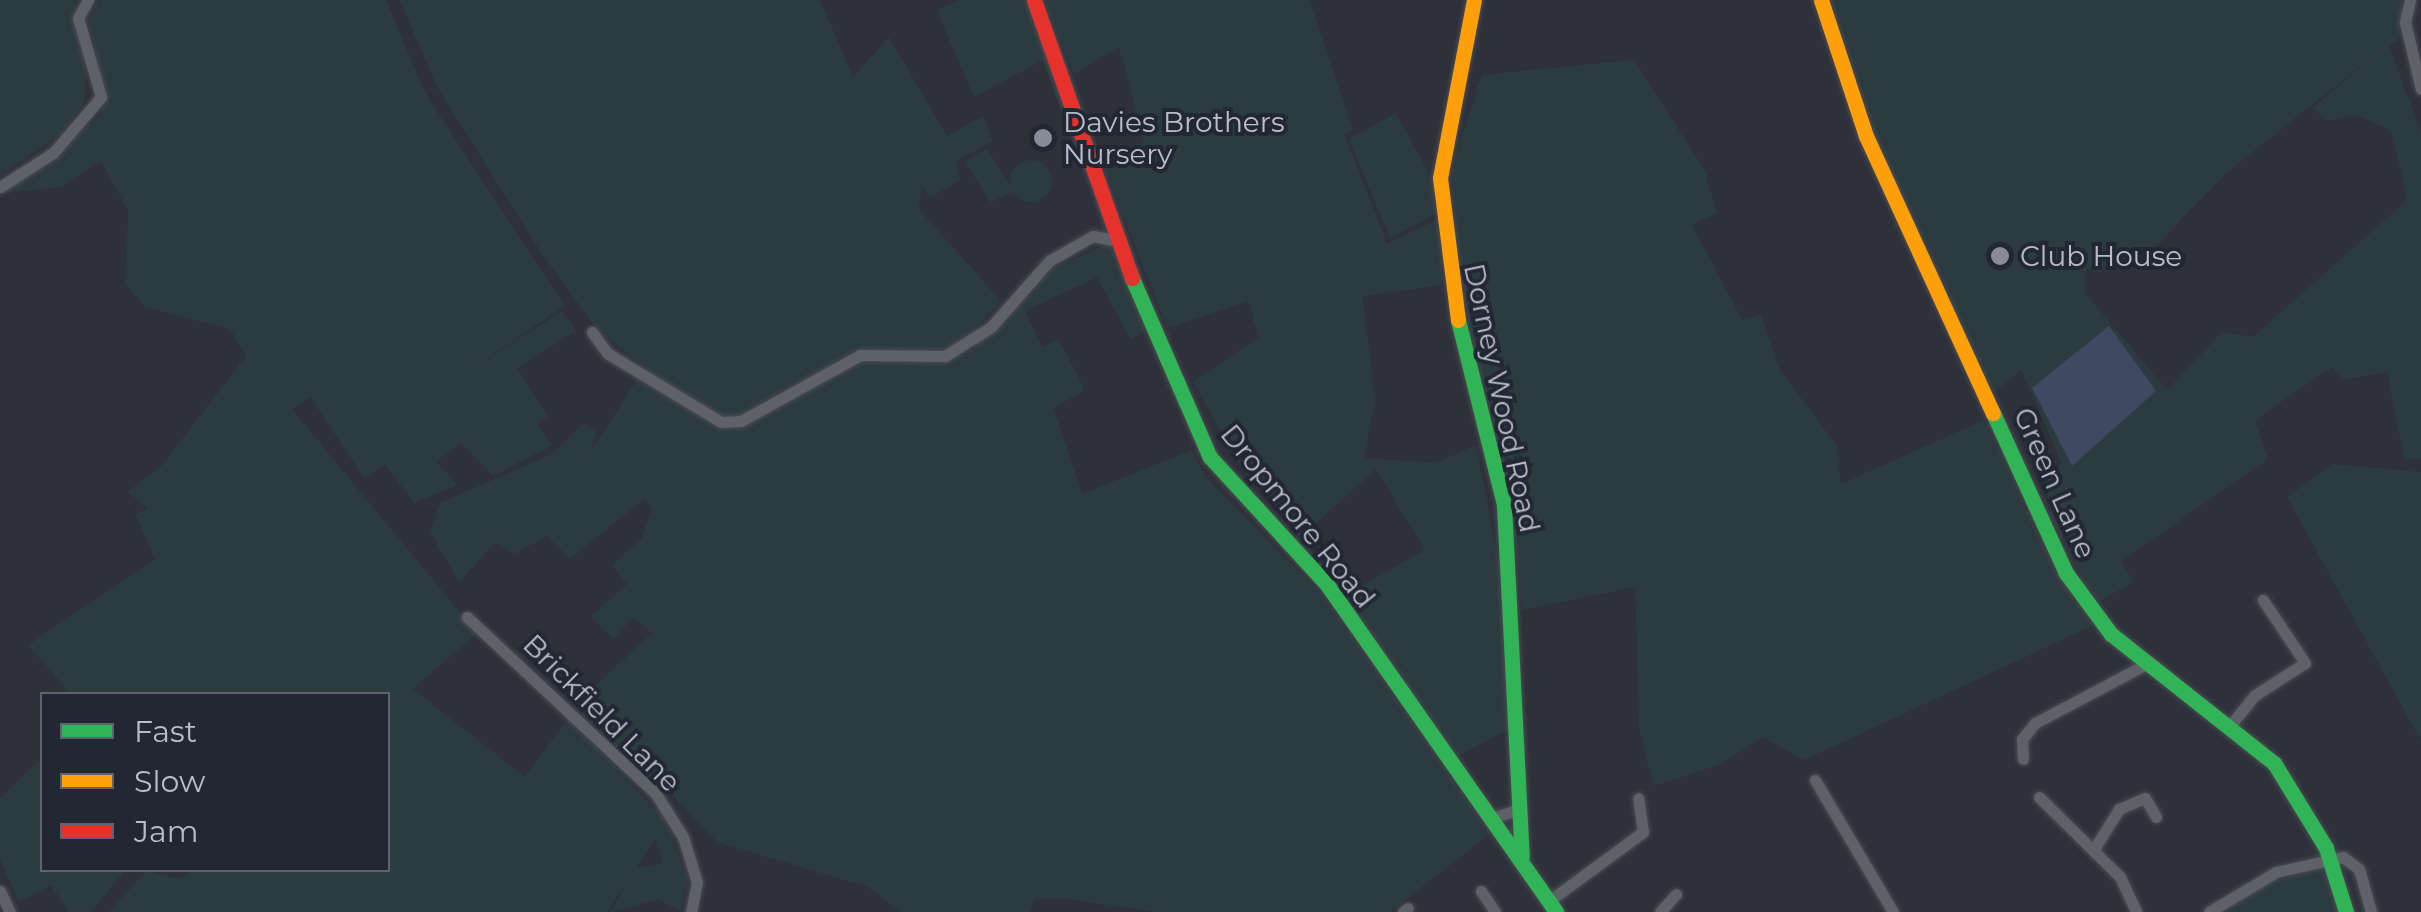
<!DOCTYPE html>
<style>
body{margin:0}
#map{position:relative;width:2421px;height:912px;overflow:hidden;background:#2e313a;font-family:Montserrat,sans-serif}
div>[style]{position:absolute}
[style*='--x']{left:calc(var(--x)*1px);top:calc(var(--y)*1px);width:calc(var(--w)*1px);rotate:calc(var(--a)*1deg)}
.green>*{inset:0;background:#2c3b40}
.round{border-radius:50%}
.water>*{inset:0;background:#3f4962}
.roads{filter:drop-shadow(0 0 2px #4a4c53) drop-shadow(0 0 2px #4a4c53)}
.street>*{height:11px;margin:-5.5px;padding:0 5.5px;transform-origin:5.5px;border-radius:5.5px;background:#5e6168}
.fast>*{height:15px;margin:-7.5px;padding:0 7.5px;transform-origin:7.5px;border-radius:7.5px;background:#30b455}
.slow>*{height:15px;margin:-7.5px;padding:0 7.5px;transform-origin:7.5px;border-radius:7.5px;background:#ff9f0a}
.jam>*{height:15px;margin:-7.5px;padding:0 7.5px;transform-origin:7.5px;border-radius:7.5px;background:#e5322d}
.dots>*{width:28px;height:28px;translate:-50% -50%;box-sizing:border-box;border:5px solid #222734;border-radius:50%}
span{translate:-50% -50%;white-space:nowrap;text-align:center;line-height:1.15;-webkit-text-stroke:8px #222734;paint-order:stroke}
.poi-label{font-size:28px;color:#babdc9}
.left{translate:0 -50%;text-align:left}
.street-label{font-size:28px;color:#babdc9}
.legend{position:absolute;left:40px;top:692px;width:350px;height:180px;box-sizing:border-box;background:#222734;border:2px solid #5f6370;margin:0;padding:12px 18px;list-style:none;font-size:30px;color:#babdc9}
.legend li{display:flex;align-items:center;gap:20px;height:50px}
.legend b{width:50px;border:2px solid #5f6370}
</style>
<div id="map">
<div class="green">
<i style="clip-path:polygon(0 0,75px 0,86px 77px,84px 102px,62px 132px,0 176px)"></i>
<i style="clip-path:polygon(evenodd,97px 0,386px 0,425px 93px,565px 306px,468px 371px,562px 311px,576px 331px,517px 368px,548px 416px,538px 424px,552px 445px,493px 476px,461px 443px,436px 461px,457px 485px,414px 503px,385px 465px,364px 478px,310px 397px,292px 409px,477px 633px,413px 689px,525px 777px,568px 718px,667px 821px,688px 881px,681px 912px,659px 899px,611px 912px,627px 882px,607px 912px,109px 912px,147px 870px,180px 880px,194px 870px,388px 870px,388px 694px,71px 694px,28px 645px,155px 559px,135px 514px,148px 508px,127px 492px,162px 465px,246px 356px,230px 329px,145px 307px,126px 284px,128px 211px,101px 161px,61px 187px,3px 193px,97px 119px,106px 102px,89px 21px,97px 0,656px 838px,663px 864px,637px 868px,637px 867px,656px 838px)"></i>
<i style="clip-path:polygon(400px 0,820px 0,853px 77px,889px 37px,947px 136px,983px 116px,993px 141px,957px 160px,961px 180px,930px 197px,922px 187px,918px 208px,1001px 301px,963px 342px,965px 356px,1052px 269px,1111px 243px,1146px 331px,1131px 340px,1097px 277px,1025px 311px,1042px 347px,1059px 340px,1085px 390px,1053px 408px,1082px 494px,1192px 450px,1205px 476px,1320px 593px,1490px 834px,1390px 912px,1159px 912px,1067px 899px,1035px 899px,1030px 912px,901px 912px,868px 887px,717px 842px,673px 796px,675px 772px,656px 783px,573px 706px,652px 633px,633px 618px,613px 639px,591px 616px,627px 584px,612px 565px,642px 538px,652px 509px,644px 499px,570px 559px,547px 536px,514px 554px,496px 542px,459px 582px,430px 531px,440px 503px,552px 454px,584px 423px,596px 432px,590px 453px,645px 367px,598px 331px,542px 254px,437px 87px)"></i>
<i style="clip-path:polygon(959px 0,1029px 0,1086px 180px,1043px 60px,974px 97px,937px 10px)"></i>
<i style="clip-path:polygon(1044px 0,1309px 0,1353px 129px,1345px 135px,1387px 244px,1439px 219px,1443px 285px,1363px 296px,1375px 401px,1364px 458px,1435px 463px,1476px 445px,1497px 555px,1509px 729px,1453px 759px,1343px 596px,1425px 550px,1376px 469px,1301px 537px,1244px 472px,1193px 382px,1259px 337px,1248px 301px,1167px 328px,1101px 159px,1144px 142px,1119px 47px,1074px 74px)"></i>
<i style="clip-path:polygon(evenodd,1827px 0,2402px 0,2398px 42px,2389px 45px,2421px 133px,2421px 459px,2404px 459px,2387px 372px,2343px 380px,2332px 367px,2255px 420px,2268px 459px,2121px 561px,2134px 582px,2096px 603px,2051px 518px,2046px 483px,2062px 464px,2021px 369px,1995px 392px,1984px 375px,1874px 142px,1827px 0,2386px 46px,2313px 107px,2327px 121px,2355px 115px,2391px 130px,2407px 200px,2253px 337px,2222px 332px,2167px 390px,2086px 294px,2086px 269px,2101px 273px,2115px 250px,2156px 246px,2225px 174px,2386px 46px)"></i>
<i style="clip-path:polygon(1634px 60px,1704px 169px,1717px 213px,1692px 225px,1742px 320px,1761px 314px,1778px 367px,1837px 446px,1841px 484px,1984px 420px,2057px 576px,2094px 625px,1804px 760px,1763px 737px,1719px 765px,1653px 786px,1639px 727px,1635px 587px,1522px 610px,1510px 471px,1457px 295px,1452px 167px,1482px 75px)"></i>
<i style="clip-path:polygon(1396px 113px,1434px 183px,1437px 213px,1390px 238px,1349px 139px)"></i>
<i style="clip-path:polygon(987px 148px,1013px 190px,991px 203px,965px 162px)"></i>
<i class="round" style="left:1010px;top:160px;width:42px;height:42px"></i>
<i style="clip-path:polygon(2332px 464px,2421px 472px,2421px 741px,2287px 497px)"></i>
<i style="clip-path:polygon(42px 757px,42px 870px,125px 870px,91px 912px,69px 912px,51px 885px,19px 903px,0 859px,0 799px)"></i>
<i style="clip-path:polygon(2325px 867px,2341px 912px,2222px 912px,2264px 884px)"></i>
</div>
<div class="water">
<i style="clip-path:polygon(2109px 326px,2156px 391px,2072px 466px,2032px 388px)"></i>
</div>
<div class="roads">
<div class="street">
<i style="--x:2410;--y:0;--w:23;--a:103"></i>
<i style="--x:2405;--y:22;--w:69;--a:76.6"></i>
<i style="--x:0;--y:187;--w:63;--a:-32.7"></i>
<i style="--x:53;--y:153;--w:74;--a:-49.4"></i>
<i style="--x:101;--y:97;--w:82;--a:-106.2"></i>
<i style="--x:78;--y:18;--w:21;--a:-61"></i>
<i style="--x:592;--y:332;--w:26;--a:54"></i>
<i style="--x:607;--y:353;--w:133;--a:31.2"></i>
<i style="--x:721;--y:422;--w:20;--a:-3"></i>
<i style="--x:741;--y:421;--w:136;--a:-29"></i>
<i style="--x:860;--y:355;--w:85;--a:0.7"></i>
<i style="--x:945;--y:356;--w:54;--a:-32.2"></i>
<i style="--x:991;--y:327;--w:88;--a:-48.7"></i>
<i style="--x:1049;--y:261;--w:51;--a:-29.6"></i>
<i style="--x:1093;--y:236;--w:25;--a:11"></i>
<i style="--x:467;--y:617;--w:259;--a:43.1"></i>
<i style="--x:656;--y:794;--w:51;--a:57.9"></i>
<i style="--x:683;--y:837;--w:47;--a:72.7"></i>
<i style="--x:697;--y:882;--w:31;--a:101"></i>
<i style="--x:2233;--y:722;--w:35;--a:-51"></i>
<i style="--x:2255;--y:695;--w:59;--a:-32.6"></i>
<i style="--x:2305;--y:663;--w:76;--a:-123.7"></i>
<i style="--x:2023;--y:759;--w:20;--a:-93"></i>
<i style="--x:2022;--y:739;--w:21;--a:-51"></i>
<i style="--x:2035;--y:723;--w:130;--a:-27.9"></i>
<i style="--x:1815;--y:780;--w:153;--a:59.4"></i>
<i style="--x:2039;--y:797;--w:114;--a:44.6"></i>
<i style="--x:2120;--y:877;--w:38;--a:65"></i>
<i style="--x:1492;--y:818;--w:26;--a:-18"></i>
<i style="--x:2094;--y:849;--w:47;--a:-58"></i>
<i style="--x:2119;--y:809;--w:28;--a:-23"></i>
<i style="--x:2145;--y:798;--w:22;--a:60"></i>
<i style="--x:0;--y:891;--w:23;--a:65"></i>
<i style="--x:1481;--y:891;--w:25;--a:56"></i>
<i style="--x:1549;--y:901;--w:117;--a:-36.3"></i>
<i style="--x:1643;--y:832;--w:34;--a:-98"></i>
<i style="--x:1403;--y:912;--w:6;--a:-39"></i>
<i style="--x:1660;--y:912;--w:24;--a:-48"></i>
<i style="--x:2209;--y:912;--w:78;--a:-30.8"></i>
<i style="--x:2276;--y:872;--w:69;--a:-12.6"></i>
<i style="--x:2343;--y:857;--w:20;--a:37"></i>
<i style="--x:2359;--y:869;--w:45;--a:74.4"></i>
</div>
<div class="fast">
<i style="--x:1132;--y:278;--w:195;--a:66.5"></i>
<i style="--x:1210;--y:457;--w:175;--a:47.5"></i>
<i style="--x:1328;--y:586;--w:398;--a:55"></i>
<i style="--x:1458;--y:320;--w:191;--a:76"></i>
<i style="--x:1504;--y:505;--w:352;--a:87.1"></i>
<i style="--x:1993;--y:413;--w:176;--a:65.5"></i>
<i style="--x:2066;--y:573;--w:76;--a:53.6"></i>
<i style="--x:2111;--y:634;--w:208;--a:38.4"></i>
<i style="--x:2274;--y:763;--w:100;--a:58.5"></i>
<i style="--x:2326;--y:848;--w:67;--a:72.6"></i>
</div>
<div class="slow">
<i style="--x:1821;--y:0;--w:143;--a:71.7"></i>
<i style="--x:1866;--y:136;--w:305;--a:65.4"></i>
<i style="--x:1458;--y:320;--w:143;--a:-97.2"></i>
<i style="--x:1440;--y:178;--w:181;--a:-79.2"></i>
</div>
<div class="jam">
<i style="--x:1034;--y:0;--w:295;--a:70.6"></i>
</div>
</div>
<div class="dots">
<i style="left:1043px;top:138px;background:#898c97"></i>
<i style="left:2000px;top:256px;background:#898c97"></i>
</div>
<div class="poi-label">
<span class="left" style="left:1063px;top:138px">Davies Brothers<br>Nursery</span>
<span class="left" style="left:2020px;top:256px">Club House</span>
</div>
<div class="street-label">
<span style="left:1502px;top:398px;rotate:78deg">Dorney Wood Road</span>
<span style="left:2055px;top:483px;rotate:66deg">Green Lane</span>
<span style="left:1298px;top:516px;rotate:51deg">Dropmore Road</span>
<span style="left:602px;top:713px;rotate:45deg">Brickfield Lane</span>
</div>
<ul class="legend">
<li><b style="height:12px;background:#30b455"></b>Fast</li>
<li><b style="height:12px;background:#ff9f0a"></b>Slow</li>
<li><b style="height:12px;background:#e5322d"></b>Jam</li>
</ul>
</div>
